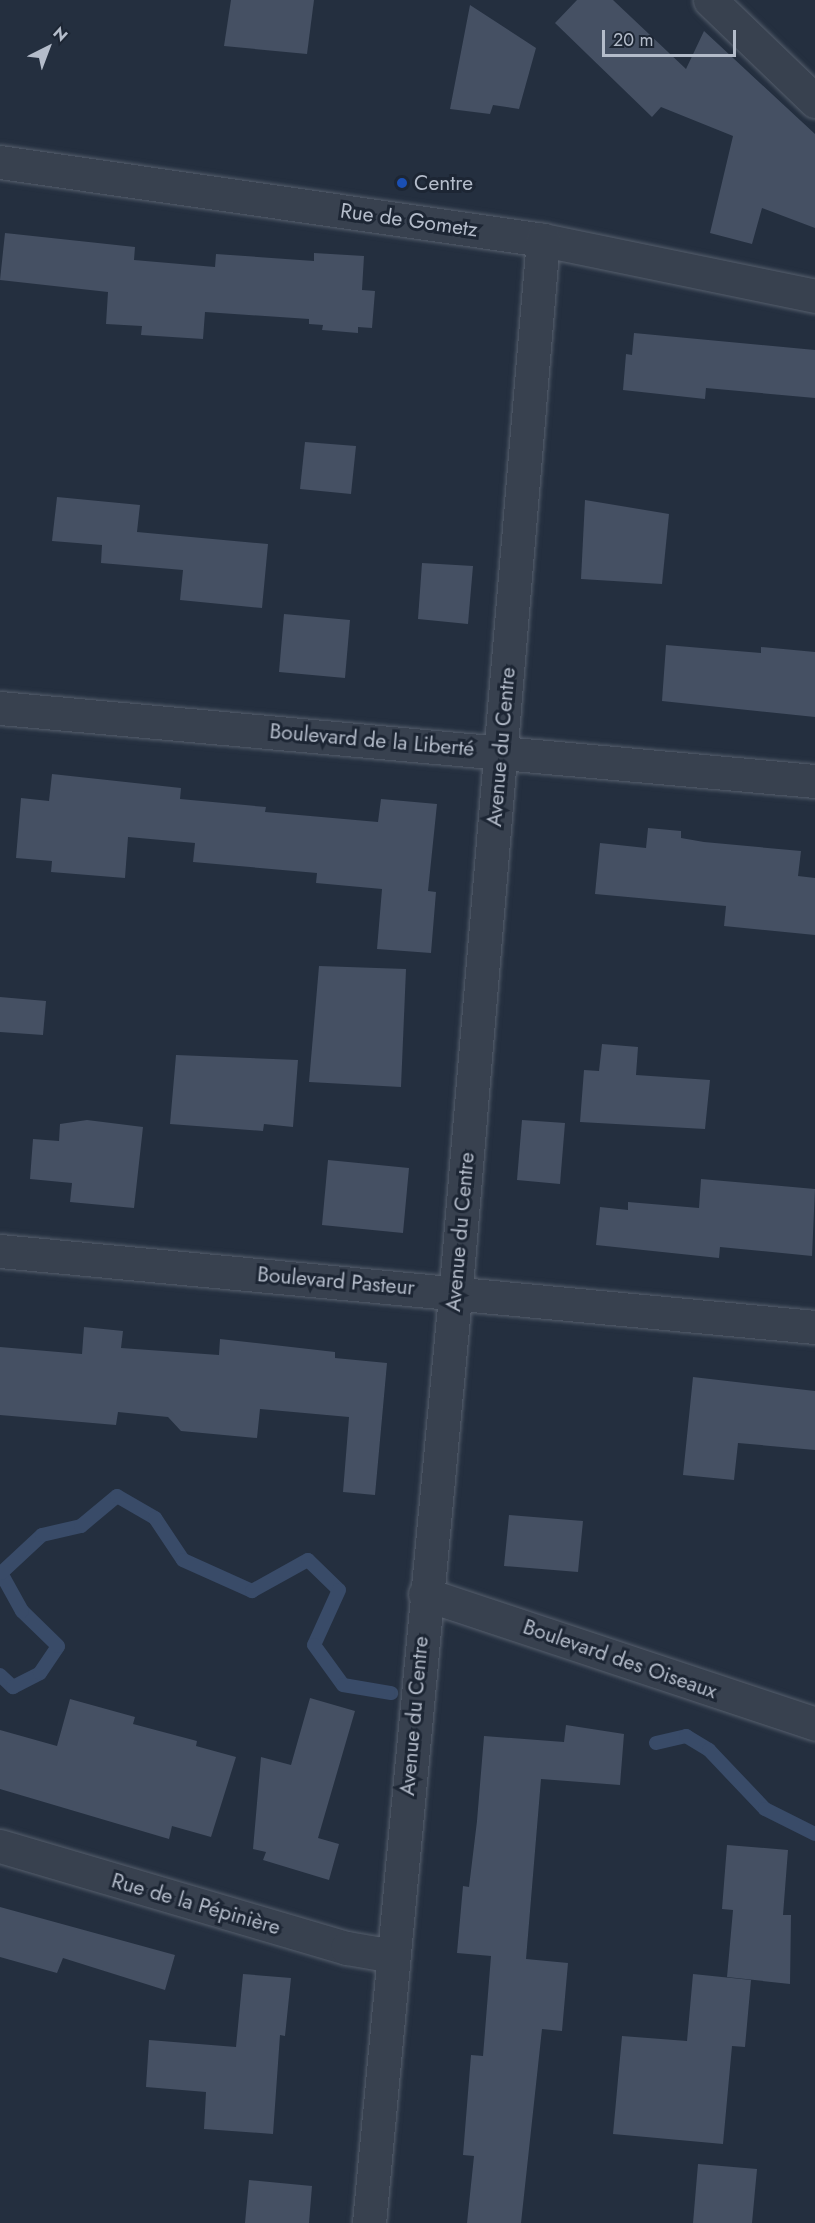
<!DOCTYPE html>
<meta charset="utf-8">
<style>
body{margin:0}
#map{position:relative;width:815px;height:2223px;overflow:hidden;background:#242f3f;font-family:Jost,sans-serif}
div>[style]{position:absolute}
[style*='--x']{left:calc(var(--x)*1px);top:calc(var(--y)*1px);width:calc(var(--w)*1px);rotate:calc(var(--a)*1deg)}
.stream>*{height:14px;margin:-7px;padding:0 7px;transform-origin:7px;border-radius:7px;background:#394b68}
.building>*{inset:0;background:#455063}
.roads{filter:drop-shadow(0 0 2px #565f6d) drop-shadow(0 0 2px #565f6d)}
.minor>*{height:33px;margin:-16.5px;padding:0 16.5px;transform-origin:16.5px;border-radius:16.5px;background:#38414f}
.dots>*{width:16px;height:16px;translate:-50% -50%;box-sizing:border-box;border:3px solid #1d2634;border-radius:50%}
span{translate:-50% -50%;white-space:nowrap;text-align:center;line-height:1.15;-webkit-text-stroke:6px #1d2634;paint-order:stroke}
.poi-label{font-size:21px;color:#b4bcca}
.left{translate:0 -50%;text-align:left}
.street-label{font-size:21px;color:#b4bcca}
.north{position:absolute;left:18px;top:18px;width:60px;height:60px;-webkit-text-stroke:4px #1d2634;paint-order:stroke;rotate:42deg;font-size:16px;font-weight:700;line-height:24px;text-align:center;color:#b4bcca}
.north::after{content:'';display:block;margin:auto;width:21px;height:27px;background:#b4bcca;clip-path:polygon(50% 0,100% 100%,50% 72%,0 100%)}
.scale{position:absolute;left:602px;top:30px;width:134px;height:27px;box-sizing:border-box;border:3px solid #b4bcca;border-top:0;padding-left:8px;font-size:18px;line-height:21px;white-space:nowrap;color:#b4bcca;-webkit-text-stroke:4px #1d2634;paint-order:stroke}
</style>
<div id="map">
<div class="stream">
<i style="--x:0;--y:1675;--w:18;--a:43"></i>
<i style="--x:13;--y:1687;--w:30;--a:-27"></i>
<i style="--x:40;--y:1673;--w:32;--a:-56"></i>
<i style="--x:58;--y:1646;--w:50;--a:-135.8"></i>
<i style="--x:22;--y:1611;--w:43;--a:-118.9"></i>
<i style="--x:1;--y:1573;--w:56;--a:-42.8"></i>
<i style="--x:42;--y:1535;--w:40;--a:-13"></i>
<i style="--x:81;--y:1526;--w:47;--a:-39.8"></i>
<i style="--x:117;--y:1496;--w:44;--a:30.1"></i>
<i style="--x:155;--y:1518;--w:50;--a:56.3"></i>
<i style="--x:183;--y:1560;--w:76;--a:24.2"></i>
<i style="--x:252;--y:1591;--w:64;--a:-29"></i>
<i style="--x:308;--y:1560;--w:43;--a:44.1"></i>
<i style="--x:339;--y:1590;--w:60;--a:114.4"></i>
<i style="--x:314;--y:1645;--w:49;--a:54.1"></i>
<i style="--x:343;--y:1685;--w:49;--a:9.5"></i>
<i style="--x:656;--y:1743;--w:31;--a:-13"></i>
<i style="--x:686;--y:1736;--w:27;--a:31"></i>
<i style="--x:709;--y:1750;--w:81;--a:46.5"></i>
<i style="--x:765;--y:1809;--w:56;--a:26.6"></i>
</div>
<div class="building">
<i style="clip-path:polygon(231px 0,314px 0,307px 54px,224px 46px)"></i>
<i style="clip-path:polygon(577px 0,613px 0,686px 69px,704px 31px,815px 134px,815px 228px,762px 208px,752px 244px,710px 233px,733px 136px,661px 107px,652px 117px,555px 23px)"></i>
<i style="clip-path:polygon(470px 5px,536px 48px,519px 109px,493px 105px,490px 114px,450px 109px)"></i>
<i style="clip-path:polygon(5px 233px,135px 247px,134px 260px,215px 267px,216px 254px,314px 261px,314px 253px,364px 256px,362px 290px,375px 291px,372px 328px,358px 327px,358px 333px,322px 330px,323px 325px,309px 324px,309px 319px,205px 312px,203px 339px,141px 335px,142px 326px,106px 324px,108px 292px,0 280px)"></i>
<i style="clip-path:polygon(634px 333px,815px 350px,815px 398px,706px 388px,705px 399px,623px 390px,626px 354px,632px 355px)"></i>
<i style="clip-path:polygon(305px 442px,356px 446px,351px 494px,300px 489px)"></i>
<i style="clip-path:polygon(57px 497px,140px 505px,137px 532px,268px 544px,262px 608px,180px 600px,183px 570px,101px 563px,102px 545px,52px 541px)"></i>
<i style="clip-path:polygon(585px 500px,669px 514px,662px 584px,581px 579px)"></i>
<i style="clip-path:polygon(422px 563px,473px 566px,468px 624px,418px 619px)"></i>
<i style="clip-path:polygon(284px 614px,350px 620px,345px 678px,279px 672px)"></i>
<i style="clip-path:polygon(666px 645px,761px 653px,761px 647px,815px 652px,815px 717px,662px 701px)"></i>
<i style="clip-path:polygon(52px 774px,181px 788px,180px 799px,266px 807px,265px 812px,378px 822px,381px 799px,437px 804px,428px 891px,436px 892px,431px 953px,377px 949px,382px 889px,316px 883px,317px 873px,193px 862px,195px 843px,128px 837px,125px 878px,51px 872px,52px 861px,16px 858px,21px 798px,49px 801px)"></i>
<i style="clip-path:polygon(648px 828px,681px 831px,681px 838px,704px 842px,801px 851px,798px 876px,815px 878px,815px 935px,724px 926px,726px 906px,595px 894px,600px 843px,646px 848px)"></i>
<i style="clip-path:polygon(319px 966px,406px 969px,401px 1087px,309px 1082px)"></i>
<i style="clip-path:polygon(0 997px,46px 1001px,43px 1035px,0 1032px)"></i>
<i style="clip-path:polygon(602px 1044px,638px 1047px,636px 1075px,710px 1080px,705px 1129px,580px 1122px,584px 1070px,599px 1071px)"></i>
<i style="clip-path:polygon(176px 1055px,298px 1060px,293px 1127px,264px 1124px,263px 1131px,170px 1124px)"></i>
<i style="clip-path:polygon(87px 1120px,143px 1127px,134px 1208px,70px 1202px,72px 1183px,30px 1179px,33px 1139px,59px 1141px,60px 1124px)"></i>
<i style="clip-path:polygon(522px 1120px,565px 1123px,560px 1184px,517px 1180px)"></i>
<i style="clip-path:polygon(328px 1160px,409px 1168px,403px 1233px,322px 1225px)"></i>
<i style="clip-path:polygon(701px 1179px,815px 1189px,812px 1256px,720px 1247px,719px 1258px,596px 1245px,600px 1207px,628px 1210px,628px 1202px,699px 1208px)"></i>
<i style="clip-path:polygon(84px 1327px,123px 1331px,121px 1348px,219px 1355px,220px 1339px,335px 1352px,335px 1358px,387px 1363px,375px 1495px,343px 1492px,349px 1417px,260px 1409px,257px 1438px,181px 1431px,168px 1417px,118px 1412px,116px 1425px,0 1415px,0 1347px,82px 1354px)"></i>
<i style="clip-path:polygon(693px 1377px,815px 1391px,815px 1450px,738px 1443px,734px 1480px,683px 1475px)"></i>
<i style="clip-path:polygon(509px 1515px,583px 1521px,578px 1572px,504px 1566px)"></i>
<i style="clip-path:polygon(310px 1698px,355px 1711px,318px 1838px,339px 1844px,329px 1880px,263px 1860px,266px 1852px,253px 1849px,261px 1757px,291px 1765px)"></i>
<i style="clip-path:polygon(70px 1699px,135px 1717px,133px 1724px,197px 1741px,196px 1746px,236px 1757px,211px 1837px,172px 1826px,169px 1839px,0 1789px,0 1730px,57px 1746px)"></i>
<i style="clip-path:polygon(566px 1725px,624px 1734px,620px 1785px,541px 1779px,526px 1959px,568px 1963px,562px 2031px,542px 2029px,521px 2223px,467px 2223px,474px 2156px,463px 2155px,471px 2055px,483px 2056px,491px 1956px,457px 1953px,463px 1886px,469px 1887px,477px 1821px,484px 1736px,564px 1742px)"></i>
<i style="clip-path:polygon(727px 1845px,788px 1850px,783px 1915px,791px 1915px,790px 1984px,727px 1977px,733px 1910px,722px 1909px)"></i>
<i style="clip-path:polygon(0 1907px,175px 1955px,165px 1990px,63px 1958px,57px 1973px,0 1957px)"></i>
<i style="clip-path:polygon(243px 1974px,291px 1978px,285px 2036px,280px 2035px,273px 2134px,204px 2129px,206px 2092px,146px 2087px,149px 2040px,236px 2047px)"></i>
<i style="clip-path:polygon(693px 1974px,751px 1980px,745px 2047px,732px 2046px,723px 2144px,613px 2134px,622px 2036px,687px 2041px)"></i>
<i style="clip-path:polygon(698px 2164px,757px 2169px,752px 2223px,693px 2223px)"></i>
<i style="clip-path:polygon(249px 2180px,312px 2186px,309px 2223px,245px 2223px)"></i>
</div>
<div class="roads">
<div class="minor">
<i style="--x:710;--y:0;--w:146;--a:43.9"></i>
<i style="--x:0;--y:162;--w:549;--a:8.17"></i>
<i style="--x:543;--y:240;--w:278;--a:11.6"></i>
<i style="--x:0;--y:708;--w:818;--a:5.12"></i>
<i style="--x:0;--y:1251;--w:819;--a:5.33"></i>
<i style="--x:425;--y:1594;--w:411;--a:18.4"></i>
<i style="--x:0;--y:1846;--w:362;--a:16.4"></i>
<i style="--x:347;--y:1948;--w:47;--a:9.9"></i>
<i style="--x:369;--y:2223;--w:953;--a:-84.7"></i>
<i style="--x:457;--y:1274;--w:1038;--a:-85.25"></i>
</div>
</div>
<div class="dots">
<i style="left:402px;top:183px;background:#1a4fb4"></i>
</div>
<div class="poi-label">
<span class="left" style="left:414px;top:183px">Centre</span>
</div>
<div class="street-label">
<span style="left:409px;top:220px;rotate:8deg">Rue de Gometz</span>
<span style="left:372px;top:740px;rotate:5deg">Boulevard de la Liberté</span>
<span style="left:501px;top:747px;rotate:-85deg">Avenue du Centre</span>
<span style="left:460px;top:1232px;rotate:-85deg">Avenue du Centre</span>
<span style="left:336px;top:1281px;rotate:5deg">Boulevard Pasteur</span>
<span style="left:620px;top:1659px;rotate:19deg">Boulevard des Oiseaux</span>
<span style="left:414px;top:1716px;rotate:-85deg">Avenue du Centre</span>
<span style="left:196px;top:1904px;rotate:16deg">Rue de la Pépinière</span>
</div>
<div class="north">N</div>
<div class="scale">20 m</div>
</div>
